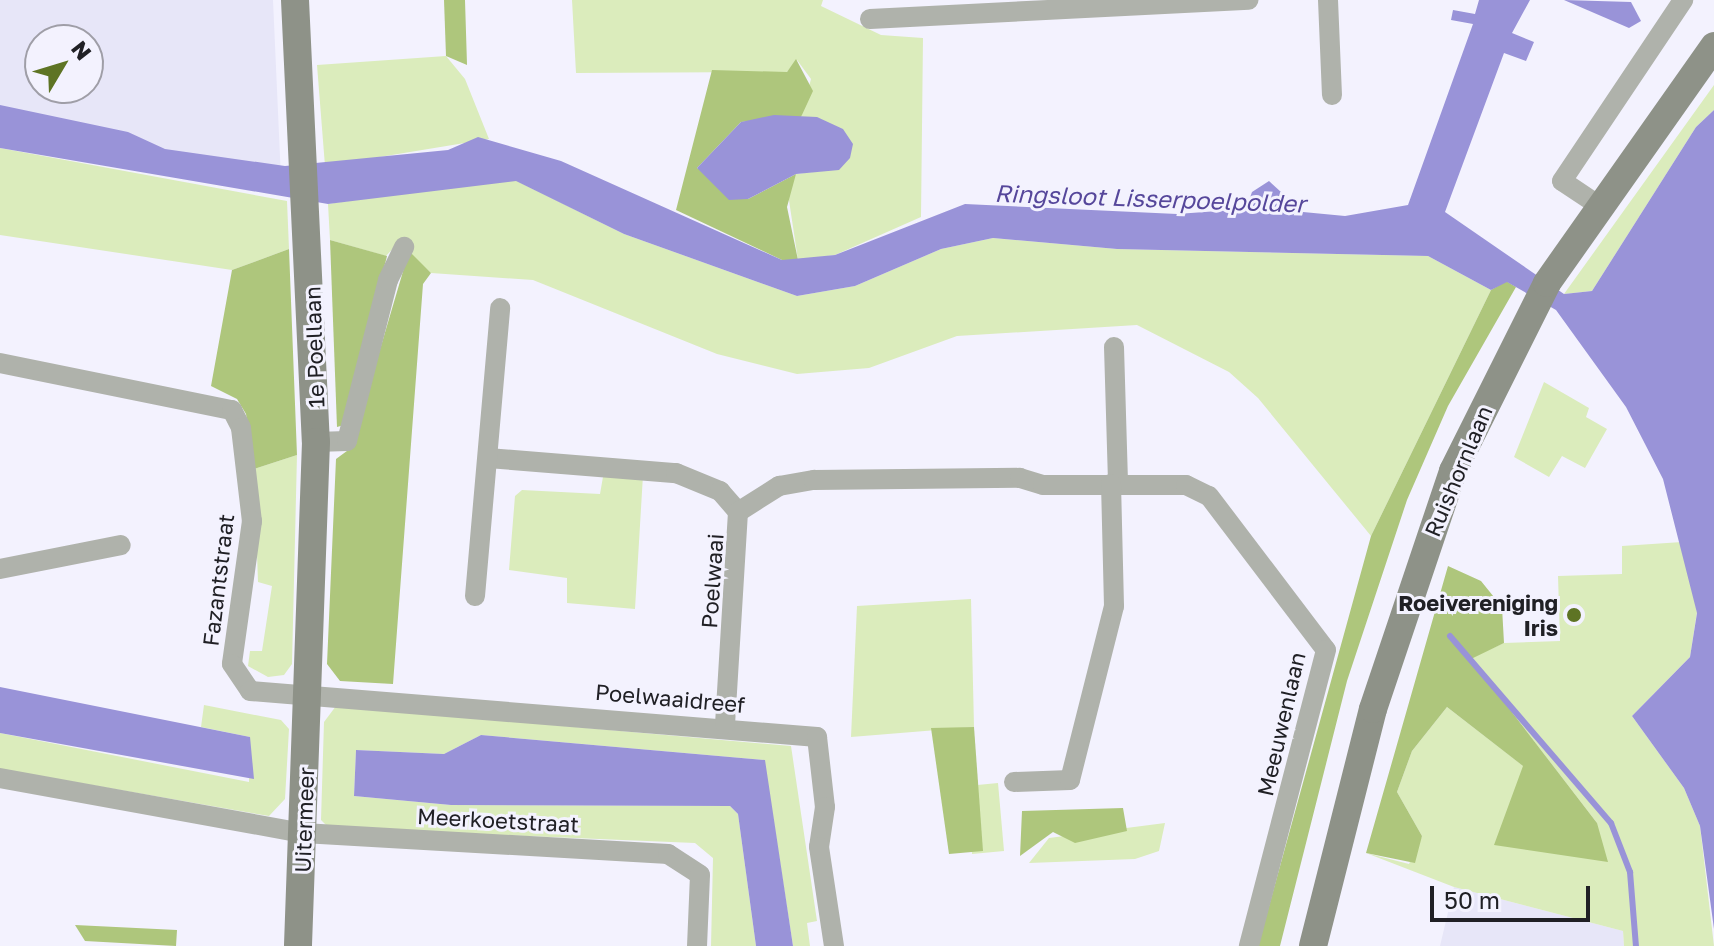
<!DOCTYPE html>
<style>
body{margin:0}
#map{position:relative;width:1714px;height:946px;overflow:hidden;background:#f3f2fe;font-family:"Golos Text",sans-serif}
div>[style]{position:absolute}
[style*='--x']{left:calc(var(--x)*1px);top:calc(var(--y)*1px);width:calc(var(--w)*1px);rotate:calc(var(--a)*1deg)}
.built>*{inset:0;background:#e7e6f8}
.green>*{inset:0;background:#dbecbc}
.forest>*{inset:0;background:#aec67c}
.water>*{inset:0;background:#9993d8}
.stream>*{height:6px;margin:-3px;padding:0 3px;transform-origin:3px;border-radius:3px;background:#9993d8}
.street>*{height:20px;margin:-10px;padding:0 10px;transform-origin:10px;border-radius:10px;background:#afb2ab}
.secondary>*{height:28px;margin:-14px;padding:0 14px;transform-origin:14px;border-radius:14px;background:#8e9288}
.dots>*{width:22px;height:22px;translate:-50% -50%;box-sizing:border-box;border:4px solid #f3f2fe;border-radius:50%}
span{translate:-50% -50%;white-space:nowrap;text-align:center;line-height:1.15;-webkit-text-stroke:6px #f3f2fe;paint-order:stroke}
.street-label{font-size:22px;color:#202025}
.poi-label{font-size:22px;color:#202025;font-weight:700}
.right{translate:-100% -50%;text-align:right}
.water-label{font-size:24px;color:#56479b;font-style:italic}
.north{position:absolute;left:24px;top:24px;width:80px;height:80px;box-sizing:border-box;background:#f3f2fe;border:2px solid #9f9ea7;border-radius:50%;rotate:52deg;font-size:22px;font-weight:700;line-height:32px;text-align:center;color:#202025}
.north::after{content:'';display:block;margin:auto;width:28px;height:36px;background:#5e7424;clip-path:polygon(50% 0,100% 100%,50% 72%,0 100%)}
.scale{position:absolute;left:1430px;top:886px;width:160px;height:36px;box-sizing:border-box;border:4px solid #202025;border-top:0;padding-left:10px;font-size:24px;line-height:28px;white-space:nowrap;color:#202025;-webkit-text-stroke:6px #f3f2fe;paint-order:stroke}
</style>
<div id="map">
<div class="built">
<i style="clip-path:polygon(evenodd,0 0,273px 0,281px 179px,0 111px,0 0,40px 40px,88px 40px,88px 88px,40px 88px,40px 40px)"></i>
<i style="clip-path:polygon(1454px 887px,1623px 931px,1624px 946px,1440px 946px)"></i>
</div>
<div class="green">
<i style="clip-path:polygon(572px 0,823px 0,821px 6px,881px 35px,923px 38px,921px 217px,835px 255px,798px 260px,787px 187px,796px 174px,839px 169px,842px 129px,801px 117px,811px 79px,797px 60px,787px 72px,576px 73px)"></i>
<i style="clip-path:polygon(446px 56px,465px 79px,489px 139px,325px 166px,317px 65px)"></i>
<i style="clip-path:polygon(1714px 85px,1714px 110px,1696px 127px,1592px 291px,1564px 294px)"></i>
<i style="clip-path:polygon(0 148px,287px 201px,289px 249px,232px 270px,0 235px)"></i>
<i style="clip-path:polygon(492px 179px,517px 181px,624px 234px,797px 296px,855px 286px,941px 249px,993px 238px,1117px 249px,1428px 256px,1491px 290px,1371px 536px,1258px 398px,1229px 372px,1137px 325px,957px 336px,869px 368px,797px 374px,717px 354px,533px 280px,431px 273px,398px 243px,386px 256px,330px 240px,328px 204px)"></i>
<i style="clip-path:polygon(1544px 382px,1589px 408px,1586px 417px,1607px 429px,1585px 468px,1562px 456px,1549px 477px,1514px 457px)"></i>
<i style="clip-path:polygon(297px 455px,292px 664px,284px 675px,268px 677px,248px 666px,250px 651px,262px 651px,272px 586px,258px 582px,254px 469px)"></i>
<i style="clip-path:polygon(604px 471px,643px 475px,635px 609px,567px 603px,567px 578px,509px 570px,515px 496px,522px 490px,600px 494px)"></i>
<i style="clip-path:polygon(1682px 542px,1697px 612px,1690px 657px,1632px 716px,1684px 788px,1700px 826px,1714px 946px,1624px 946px,1623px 931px,1454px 887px,1366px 853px,1409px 864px,1422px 836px,1397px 792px,1412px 751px,1447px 707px,1597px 823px,1470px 658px,1504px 643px,1560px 641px,1558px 576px,1622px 574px,1622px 546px)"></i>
<i style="clip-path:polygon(971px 599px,974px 727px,851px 737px,857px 606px)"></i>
<i style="clip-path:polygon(204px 705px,281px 720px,289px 729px,285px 799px,269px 816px,0 769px,0 733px,249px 782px,250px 737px,201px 727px)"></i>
<i style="clip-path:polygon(336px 706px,791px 746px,817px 921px,807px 923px,810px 946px,793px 946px,764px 760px,481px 735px,444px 754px,356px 750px,354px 796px,451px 805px,730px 806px,738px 814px,756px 946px,711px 946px,713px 858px,695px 843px,329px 828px,321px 820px,324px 722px)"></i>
<i style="clip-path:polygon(998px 783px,1004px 851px,972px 854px,967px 786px)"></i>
<i style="clip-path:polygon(1165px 823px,1159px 851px,1135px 859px,1029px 863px,1049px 838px)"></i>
</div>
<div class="forest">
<i style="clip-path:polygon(444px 0,465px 0,467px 65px,446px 56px)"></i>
<i style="clip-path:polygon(796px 59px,813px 91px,801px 117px,741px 122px,697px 168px,748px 199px,796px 174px,787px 207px,798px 260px,782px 260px,676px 210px,712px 70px,787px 72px)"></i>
<i style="clip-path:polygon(330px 240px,387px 256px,344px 425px,337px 427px)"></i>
<i style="clip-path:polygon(289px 249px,297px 455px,254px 469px,246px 414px,237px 399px,211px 386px,232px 270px)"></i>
<i style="clip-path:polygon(409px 251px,431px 273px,423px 284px,393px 684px,340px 681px,327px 664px,336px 459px,351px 448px)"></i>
<i style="clip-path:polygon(1506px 281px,1516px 287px,1448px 406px,1407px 500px,1347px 681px,1280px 946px,1258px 946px,1371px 536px,1491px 290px)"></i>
<i style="clip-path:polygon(1448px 566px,1481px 581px,1502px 607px,1504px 643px,1471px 659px,1597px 823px,1608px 862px,1494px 845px,1523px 766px,1447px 707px,1412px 751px,1397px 792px,1422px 836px,1415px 863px,1366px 853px)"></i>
<i style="clip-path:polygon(974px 727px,983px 851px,949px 854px,931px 728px)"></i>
<i style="clip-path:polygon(1123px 808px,1127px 831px,1075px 843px,1053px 832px,1020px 856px,1022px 811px)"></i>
<i style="clip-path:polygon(75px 925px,177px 930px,176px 946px,85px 941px)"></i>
</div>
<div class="water">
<i style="clip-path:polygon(1479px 0,1530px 0,1512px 33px,1534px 42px,1526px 61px,1504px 53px,1445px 212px,1564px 294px,1592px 291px,1696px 127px,1714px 110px,1714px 929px,1700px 826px,1684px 788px,1632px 716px,1690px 657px,1697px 613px,1663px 479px,1626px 407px,1556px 310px,1507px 282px,1491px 290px,1428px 256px,1117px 249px,993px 238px,941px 249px,855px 286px,797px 296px,624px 234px,516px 181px,328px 204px,0 148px,0 105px,128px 132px,165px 149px,285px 166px,448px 150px,478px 137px,561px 161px,782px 260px,835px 255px,965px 204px,1177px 214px,1246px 209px,1252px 192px,1269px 181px,1303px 212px,1345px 216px,1408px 205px,1473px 24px,1451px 20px,1453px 10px,1475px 14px)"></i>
<i style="clip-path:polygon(1564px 0,1631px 2px,1641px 21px,1629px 28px)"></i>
<i style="clip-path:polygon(774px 115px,817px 117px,843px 129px,853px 144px,850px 158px,839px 170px,796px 174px,748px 199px,729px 200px,697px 168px,741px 122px)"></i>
<i style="clip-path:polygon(0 687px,250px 737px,254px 779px,0 733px)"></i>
<i style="clip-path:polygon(481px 735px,765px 760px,793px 946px,756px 946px,738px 814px,730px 806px,451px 805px,354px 796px,356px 750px,444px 754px)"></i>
</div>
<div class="stream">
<i style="--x:1450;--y:636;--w:247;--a:49.3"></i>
<i style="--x:1611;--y:823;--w:53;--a:68.8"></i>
<i style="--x:1630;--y:872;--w:74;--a:85.4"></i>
</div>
<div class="street">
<i style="--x:1328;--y:0;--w:95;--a:87.6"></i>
<i style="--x:870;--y:19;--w:379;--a:-2.9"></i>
<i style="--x:1598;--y:205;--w:43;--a:-146.3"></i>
<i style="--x:1562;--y:181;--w:218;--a:-56.2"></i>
<i style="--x:1114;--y:347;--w:137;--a:88.3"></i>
<i style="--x:0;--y:363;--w:237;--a:11.5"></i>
<i style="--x:232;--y:410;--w:20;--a:63"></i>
<i style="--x:241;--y:428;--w:94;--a:83.3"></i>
<i style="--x:252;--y:521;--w:144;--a:98"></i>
<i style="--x:232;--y:664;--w:32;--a:56"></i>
<i style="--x:250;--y:691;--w:569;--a:4.64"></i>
<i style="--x:817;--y:737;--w:70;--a:83.5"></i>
<i style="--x:825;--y:807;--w:40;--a:98.5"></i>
<i style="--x:819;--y:847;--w:100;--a:81.4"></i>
<i style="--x:316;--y:442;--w:31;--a:-2"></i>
<i style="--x:347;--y:441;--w:166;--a:-75.7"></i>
<i style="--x:388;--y:280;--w:37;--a:-64"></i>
<i style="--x:488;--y:458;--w:189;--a:4.6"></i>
<i style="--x:676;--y:473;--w:48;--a:22.2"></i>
<i style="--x:720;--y:491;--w:28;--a:49"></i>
<i style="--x:738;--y:512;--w:212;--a:93.5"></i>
<i style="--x:738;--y:512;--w:49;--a:-32.4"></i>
<i style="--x:779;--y:486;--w:36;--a:-10"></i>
<i style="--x:814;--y:480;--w:206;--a:-0.6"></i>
<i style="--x:1020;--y:478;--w:24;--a:17"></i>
<i style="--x:1043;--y:485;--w:143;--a:0"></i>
<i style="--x:1186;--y:485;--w:25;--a:26"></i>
<i style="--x:1209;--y:496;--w:193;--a:52.8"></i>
<i style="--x:1326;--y:650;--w:306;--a:104.6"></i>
<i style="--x:0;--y:569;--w:123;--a:-11.2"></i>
<i style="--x:475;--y:596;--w:289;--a:-85"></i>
<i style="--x:0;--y:778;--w:308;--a:10.3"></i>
<i style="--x:303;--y:833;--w:366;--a:3.3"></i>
<i style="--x:668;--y:854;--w:38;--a:33"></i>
<i style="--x:700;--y:875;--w:71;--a:92.4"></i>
<i style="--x:1014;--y:782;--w:56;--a:-2"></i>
<i style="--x:1070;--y:780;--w:179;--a:-75.8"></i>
<i style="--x:1114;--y:606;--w:122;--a:-91.4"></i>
</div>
<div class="secondary">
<i style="--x:295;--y:0;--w:442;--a:87.3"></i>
<i style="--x:316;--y:442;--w:504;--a:92.05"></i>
<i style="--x:1313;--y:946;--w:244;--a:-75.8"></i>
<i style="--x:1373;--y:709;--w:251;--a:-71.4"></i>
<i style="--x:1453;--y:471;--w:210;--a:-63.4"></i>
<i style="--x:1547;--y:283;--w:290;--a:-54.8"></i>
</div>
<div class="dots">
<i style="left:1574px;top:615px;background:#5e7424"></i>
</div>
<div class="street-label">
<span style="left:314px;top:347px;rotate:-92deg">1e Poellaan</span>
<span style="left:1458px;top:471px;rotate:-67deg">Ruishornlaan</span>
<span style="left:218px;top:580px;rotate:-83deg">Fazantstraat</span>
<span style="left:712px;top:581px;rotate:-86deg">Poelwaai</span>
<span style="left:670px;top:698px;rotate:5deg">Poelwaaidreef</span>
<span style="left:1281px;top:724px;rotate:-77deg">Meeuwenlaan</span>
<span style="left:304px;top:820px;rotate:-88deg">Uitermeer</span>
<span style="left:498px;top:820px;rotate:3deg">Meerkoetstraat</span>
</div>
<div class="poi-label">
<span class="right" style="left:1558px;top:615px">Roeivereniging<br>Iris</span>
</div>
<div class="water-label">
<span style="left:1150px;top:198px;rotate:2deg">Ringsloot Lisserpoelpolder</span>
</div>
<div class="north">N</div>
<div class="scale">50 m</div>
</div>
